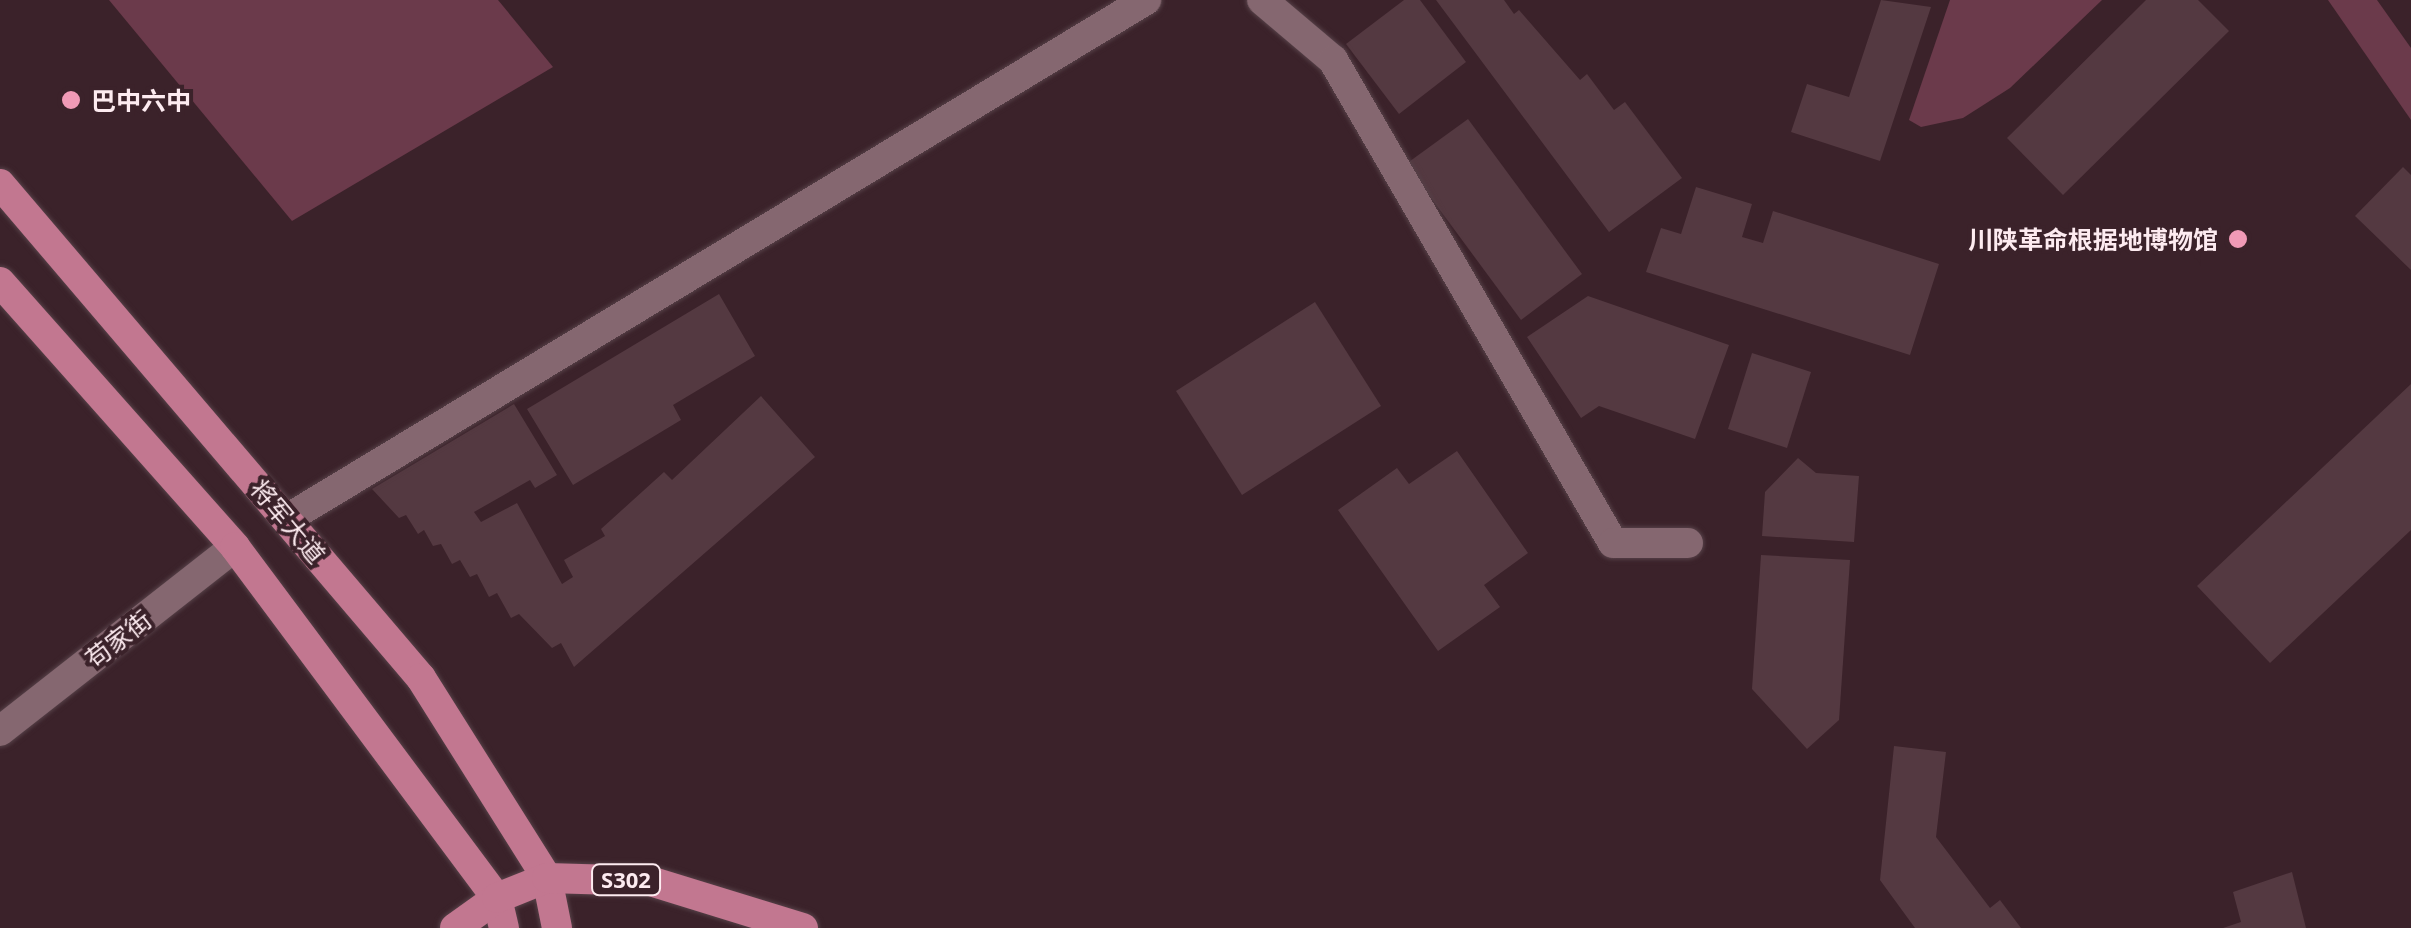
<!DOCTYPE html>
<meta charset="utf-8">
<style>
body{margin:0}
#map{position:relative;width:2411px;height:928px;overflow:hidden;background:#3b222a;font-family:"Noto Sans","Noto Sans SC",sans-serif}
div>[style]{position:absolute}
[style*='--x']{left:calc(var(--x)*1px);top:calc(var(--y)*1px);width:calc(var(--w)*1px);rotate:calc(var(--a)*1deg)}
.green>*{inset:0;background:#6b3a4b}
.building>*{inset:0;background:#543941}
.roads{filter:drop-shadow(0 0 2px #564148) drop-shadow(0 0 2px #564148)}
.minor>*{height:30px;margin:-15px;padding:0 15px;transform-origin:15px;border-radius:15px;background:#856770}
.major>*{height:30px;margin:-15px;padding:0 15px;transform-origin:15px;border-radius:15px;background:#c27790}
.dots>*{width:28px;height:28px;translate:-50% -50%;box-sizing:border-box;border:5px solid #3b222a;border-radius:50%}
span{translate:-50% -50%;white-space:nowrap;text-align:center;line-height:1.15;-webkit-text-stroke:8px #3b222a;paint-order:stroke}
.shield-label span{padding:2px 8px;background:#3b222a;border:2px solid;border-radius:8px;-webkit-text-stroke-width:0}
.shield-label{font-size:22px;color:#fdebf0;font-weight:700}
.poi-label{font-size:25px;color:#fdebf0;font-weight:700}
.left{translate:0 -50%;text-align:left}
.right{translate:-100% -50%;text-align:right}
.street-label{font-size:25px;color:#fdebf0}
</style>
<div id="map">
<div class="green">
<i style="clip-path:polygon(109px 0,498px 0,553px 67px,292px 221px)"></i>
<i style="clip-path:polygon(1950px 0,2102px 0,2010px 88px,1963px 118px,1921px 127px,1909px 120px)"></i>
<i style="clip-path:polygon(2328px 0,2377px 0,2411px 48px,2411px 120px)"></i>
</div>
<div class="building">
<i style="clip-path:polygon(1404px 0,1420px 0,1466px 62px,1399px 114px,1346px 44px)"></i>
<i style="clip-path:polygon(1436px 0,1504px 0,1514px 14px,1519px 10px,1580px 80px,1587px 74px,1614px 110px,1625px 102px,1682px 178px,1609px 232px)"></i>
<i style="clip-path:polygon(1881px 0,1931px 7px,1880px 161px,1791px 132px,1807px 84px,1849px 97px)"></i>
<i style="clip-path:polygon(2146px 0,2198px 0,2229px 31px,2063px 195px,2007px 138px)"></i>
<i style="clip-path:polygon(1468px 119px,1582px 274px,1521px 320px,1406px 164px)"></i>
<i style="clip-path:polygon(2403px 167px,2411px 175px,2411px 270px,2355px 216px)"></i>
<i style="clip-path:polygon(1696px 187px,1752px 204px,1742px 237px,1763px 243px,1773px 211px,1939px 264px,1910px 355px,1646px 272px,1661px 228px,1681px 234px)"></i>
<i style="clip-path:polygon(719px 294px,755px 356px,673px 405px,681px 420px,573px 485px,527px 409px)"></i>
<i style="clip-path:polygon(1588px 296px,1729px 345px,1695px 439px,1599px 406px,1581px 418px,1527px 337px)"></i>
<i style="clip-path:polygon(1315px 302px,1381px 406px,1242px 495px,1176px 391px)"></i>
<i style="clip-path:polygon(1752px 353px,1811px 372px,1787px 448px,1728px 429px)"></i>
<i style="clip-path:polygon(2411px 384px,2411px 530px,2270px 663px,2197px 586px)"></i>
<i style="clip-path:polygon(761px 396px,815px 457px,574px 667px,561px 643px,552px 648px,519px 614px,511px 618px,497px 593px,489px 597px,477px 574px,470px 577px,460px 560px,452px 564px,441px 544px,433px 546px,424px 530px,418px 534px,406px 515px,399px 518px,372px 489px,514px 404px,557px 475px,535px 488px,530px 480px,474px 512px,481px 522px,517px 503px,562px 584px,573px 577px,564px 560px,605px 536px,601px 529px,664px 472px,672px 480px)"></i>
<i style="clip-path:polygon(1457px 451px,1528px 553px,1484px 585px,1500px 607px,1438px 651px,1338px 510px,1397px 468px,1409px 484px)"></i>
<i style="clip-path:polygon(1798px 458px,1816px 473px,1859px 476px,1854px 542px,1762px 536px,1765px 492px)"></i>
<i style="clip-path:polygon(1761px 555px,1850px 560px,1839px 720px,1807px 749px,1752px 689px)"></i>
<i style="clip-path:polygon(1894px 746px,1946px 752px,1936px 837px,1990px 908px,2000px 900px,2021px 928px,1915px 928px,1880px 880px)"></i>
<i style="clip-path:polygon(2292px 872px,2306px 928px,2223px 928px,2241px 922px,2233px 892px)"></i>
</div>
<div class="roads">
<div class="minor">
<i style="--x:1262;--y:0;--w:93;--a:40.2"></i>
<i style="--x:1333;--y:60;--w:558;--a:59.9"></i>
<i style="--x:1613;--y:543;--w:75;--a:0"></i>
<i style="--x:287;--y:519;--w:1004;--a:-31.14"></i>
<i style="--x:0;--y:731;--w:298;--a:-38.1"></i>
</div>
<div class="major">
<i style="--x:0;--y:184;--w:649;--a:49.56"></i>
<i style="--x:421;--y:678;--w:236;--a:57.8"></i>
<i style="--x:547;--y:878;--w:51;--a:78.7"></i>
<i style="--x:0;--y:282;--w:354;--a:48.4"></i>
<i style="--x:235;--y:547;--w:438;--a:53.3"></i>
<i style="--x:497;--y:898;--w:31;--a:77"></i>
<i style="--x:455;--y:928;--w:52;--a:-35.5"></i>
<i style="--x:497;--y:898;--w:54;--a:-21.8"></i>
<i style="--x:547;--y:878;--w:103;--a:1.7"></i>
<i style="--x:650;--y:881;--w:160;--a:17.1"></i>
</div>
</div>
<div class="dots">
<i style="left:71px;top:100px;background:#f09ab6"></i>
<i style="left:2238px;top:239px;background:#f09ab6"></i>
</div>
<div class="shield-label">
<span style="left:626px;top:880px">S302</span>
</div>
<div class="poi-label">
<span class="left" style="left:91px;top:100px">巴中六中</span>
<span class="right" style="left:2218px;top:239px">川陕革命根据地博物馆</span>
</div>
<div class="street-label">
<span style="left:288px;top:521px;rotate:50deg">将军大道</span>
<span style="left:118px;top:639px;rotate:-38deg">苟家街</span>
</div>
</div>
